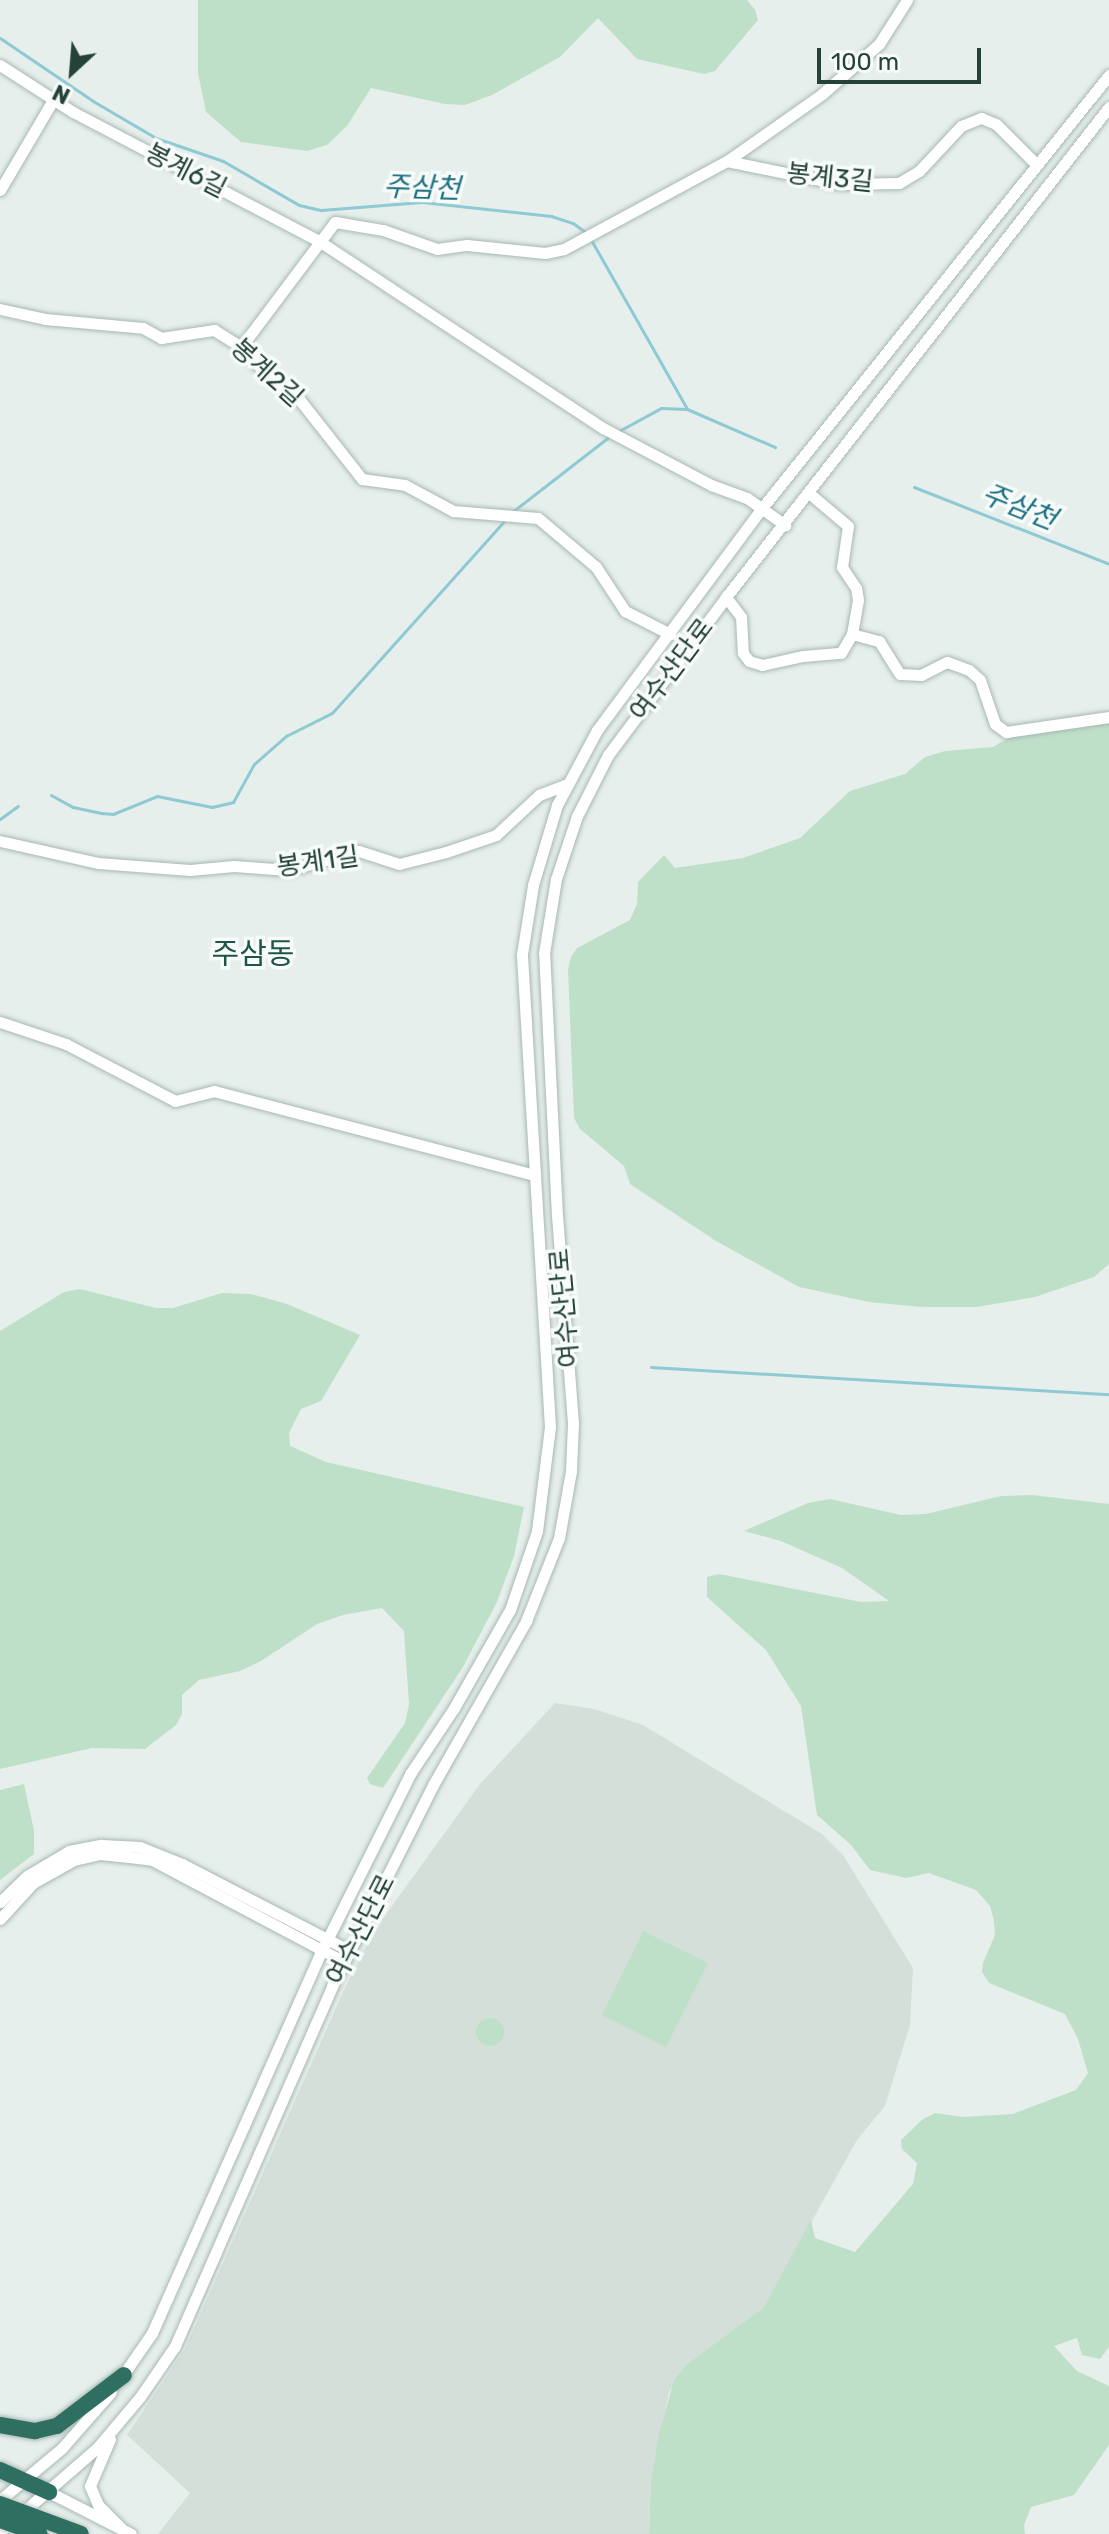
<!DOCTYPE html>
<meta charset="utf-8">
<style>
body{margin:0}
#map{position:relative;width:1109px;height:2534px;overflow:hidden;background:#e6efeb;font-family:Rubik,"Noto Sans KR",sans-serif}
div>[style]{position:absolute}
[style*='--x']{left:calc(var(--x)*1px);top:calc(var(--y)*1px);width:calc(var(--w)*1px);rotate:calc(var(--a)*1deg)}
.built>*{inset:0;background:#d4dfda}
.green>*{inset:0;background:#bfe0c8}
.round{border-radius:50%}
.stream>*{height:3px;margin:-1.5px;padding:0 1.5px;transform-origin:1.5px;border-radius:1.5px;background:#8ec9d4}
.roads{filter:drop-shadow(0 0 2px #a8b8b2) drop-shadow(0 0 2px #a8b8b2)}
.minor>*{height:11px;margin:-5.5px;padding:0 5.5px;transform-origin:5.5px;border-radius:5.5px;background:#fff}
.highway>*{height:16px;margin:-8px;padding:0 8px;transform-origin:8px;border-radius:8px;background:#2f6f62}
.bridges{filter:drop-shadow(0 0 2px #c2cac8) drop-shadow(0 0 2px #c2cac8)}
.highway-bridge>*{height:16px;margin:-8px;padding:0 8px;transform-origin:8px;border-radius:8px;background:#2f6f62}
span{translate:-50% -50%;white-space:nowrap;text-align:center;line-height:1.15;-webkit-text-stroke:7px #f7fbf9;paint-order:stroke}
.street-label{font-size:26px;color:#24423a}
.water-label{font-size:28px;color:#1c6f80;font-style:italic}
.quarter-label{font-size:30px;color:#1f5548}
.north{position:absolute;left:32px;top:32px;width:80px;height:80px;-webkit-text-stroke:6px #f7fbf9;paint-order:stroke;rotate:206deg;font-size:22px;font-weight:700;line-height:32px;text-align:center;color:#24423a}
.north::after{content:'';display:block;margin:auto;width:28px;height:36px;background:#24423a;clip-path:polygon(50% 0,100% 100%,50% 72%,0 100%)}
.scale{position:absolute;left:817px;top:48px;width:164px;height:36px;box-sizing:border-box;border:4px solid #24423a;border-top:0;padding-left:10px;font-size:24px;line-height:28px;white-space:nowrap;color:#24423a;-webkit-text-stroke:6px #f7fbf9;paint-order:stroke}
</style>
<div id="map">
<div class="built">
<i style="clip-path:polygon(555px 1703px,594px 1709px,643px 1725px,822px 1834px,843px 1855px,913px 1968px,910px 2025px,885px 2106px,857px 2140px,764px 2307px,687px 2364px,669px 2392px,651px 2481px,649px 2534px,158px 2534px,190px 2493px,127px 2435px,185px 2349px,344px 1990px,374px 1931px,480px 1784px)"></i>
</div>
<div class="green">
<i style="clip-path:polygon(198px 0,747px 0,755px 10px,758px 20px,715px 71px,704px 74px,637px 59px,598px 18px,560px 57px,492px 95px,465px 105px,445px 104px,371px 88px,347px 126px,327px 145px,307px 151px,241px 142px,206px 112px,198px 73px)"></i>
<i style="clip-path:polygon(1109px 717px,1109px 1264px,1094px 1277px,1035px 1297px,976px 1307px,921px 1307px,869px 1302px,799px 1287px,716px 1241px,630px 1184px,624px 1166px,580px 1129px,574px 1118px,568px 969px,571px 957px,577px 948px,630px 920px,637px 904px,638px 882px,664px 855px,675px 868px,743px 858px,800px 838px,850px 791px,905px 774px,925px 757px,945px 751px,993px 747px,1017px 733px)"></i>
<i style="clip-path:polygon(80px 1289px,156px 1308px,173px 1308px,222px 1293px,251px 1294px,287px 1304px,360px 1335px,321px 1401px,301px 1409px,289px 1433px,290px 1446px,326px 1462px,524px 1507px,514px 1556px,497px 1602px,463px 1667px,383px 1788px,370px 1784px,367px 1778px,405px 1723px,409px 1704px,404px 1631px,382px 1608px,343px 1615px,317px 1624px,261px 1661px,240px 1671px,199px 1680px,182px 1695px,182px 1714px,176px 1725px,145px 1749px,92px 1748px,0 1769px,0 1331px,64px 1292px)"></i>
<i style="clip-path:polygon(1032px 1495px,1109px 1504px,1109px 2347px,1100px 2359px,1082px 2355px,1077px 2338px,1054px 2346px,1077px 2371px,1109px 2386px,1109px 2445px,1074px 2495px,1031px 2507px,1024px 2525px,1025px 2534px,649px 2534px,651px 2481px,659px 2434px,674px 2380px,687px 2364px,764px 2307px,811px 2220px,815px 2238px,855px 2252px,913px 2184px,917px 2163px,902px 2149px,901px 2140px,923px 2119px,935px 2113px,963px 2117px,1013px 2114px,1076px 2090px,1088px 2073px,1078px 2039px,1065px 2014px,989px 1983px,982px 1972px,983px 1963px,995px 1935px,994px 1921px,990px 1906px,976px 1890px,929px 1873px,906px 1878px,870px 1870px,851px 1845px,817px 1815px,801px 1706px,766px 1650px,707px 1597px,707px 1577px,719px 1574px,861px 1602px,889px 1601px,842px 1568px,781px 1541px,744px 1531px,808px 1503px,830px 1499px,901px 1515px,926px 1514px,1001px 1496px)"></i>
<i style="clip-path:polygon(24px 1784px,34px 1831px,34px 1854px,0 1880px,0 1790px)"></i>
<i style="clip-path:polygon(643px 1931px,708px 1963px,666px 2047px,602px 2015px)"></i>
<i class="round" style="left:476px;top:2018px;width:28px;height:28px"></i>
</div>
<div class="stream">
<i style="--x:0;--y:38;--w:112;--a:34.1"></i>
<i style="--x:93;--y:101;--w:73;--a:30.4"></i>
<i style="--x:156;--y:138;--w:71;--a:18.9"></i>
<i style="--x:223;--y:161;--w:88;--a:30.1"></i>
<i style="--x:299;--y:205;--w:23;--a:13"></i>
<i style="--x:321;--y:210;--w:101;--a:-4.5"></i>
<i style="--x:422;--y:202;--w:130;--a:6.2"></i>
<i style="--x:551;--y:216;--w:23;--a:18"></i>
<i style="--x:573;--y:223;--w:15;--a:37"></i>
<i style="--x:590;--y:238;--w:197;--a:60.4"></i>
<i style="--x:687;--y:409;--w:96;--a:23.4"></i>
<i style="--x:617;--y:432;--w:50;--a:-28.6"></i>
<i style="--x:661;--y:408;--w:26;--a:2"></i>
<i style="--x:914;--y:487;--w:210;--a:21.5"></i>
<i style="--x:512;--y:512;--w:124;--a:-37.8"></i>
<i style="--x:51;--y:795;--w:25;--a:29"></i>
<i style="--x:73;--y:807;--w:30;--a:12"></i>
<i style="--x:102;--y:813;--w:11;--a:5"></i>
<i style="--x:113;--y:814;--w:48;--a:-22.2"></i>
<i style="--x:157;--y:796;--w:56;--a:11.3"></i>
<i style="--x:212;--y:807;--w:22;--a:-13"></i>
<i style="--x:233;--y:802;--w:43;--a:-61.1"></i>
<i style="--x:254;--y:764;--w:43;--a:-41.2"></i>
<i style="--x:286;--y:736;--w:51;--a:-26.6"></i>
<i style="--x:332;--y:713;--w:262;--a:-48.1"></i>
<i style="--x:0;--y:819;--w:22;--a:-36"></i>
<i style="--x:651;--y:1367;--w:459;--a:3.4"></i>
</div>
<div class="roads">
<div class="minor">
<i style="--x:0;--y:65;--w:87;--a:32.8"></i>
<i style="--x:73;--y:112;--w:278;--a:27.7"></i>
<i style="--x:319;--y:241;--w:340;--a:33.4"></i>
<i style="--x:603;--y:428;--w:122;--a:27.8"></i>
<i style="--x:711;--y:485;--w:38;--a:20"></i>
<i style="--x:747;--y:498;--w:47;--a:35.4"></i>
<i style="--x:727;--y:161;--w:114;--a:11.6"></i>
<i style="--x:839;--y:184;--w:60;--a:-1"></i>
<i style="--x:899;--y:183;--w:23;--a:-31"></i>
<i style="--x:919;--y:171;--w:62;--a:-47"></i>
<i style="--x:961;--y:126;--w:22;--a:-22"></i>
<i style="--x:981;--y:118;--w:16;--a:22"></i>
<i style="--x:996;--y:124;--w:58;--a:45"></i>
<i style="--x:0;--y:190;--w:104;--a:-59.5"></i>
<i style="--x:0;--y:309;--w:46;--a:12.5"></i>
<i style="--x:45;--y:319;--w:98;--a:5.2"></i>
<i style="--x:143;--y:328;--w:21;--a:29"></i>
<i style="--x:161;--y:338;--w:54;--a:-8.6"></i>
<i style="--x:214;--y:330;--w:32;--a:32"></i>
<i style="--x:241;--y:347;--w:35;--a:47"></i>
<i style="--x:265;--y:373;--w:43;--a:37.4"></i>
<i style="--x:299;--y:399;--w:102;--a:51.8"></i>
<i style="--x:362;--y:479;--w:43;--a:7.9"></i>
<i style="--x:405;--y:485;--w:55;--a:28.4"></i>
<i style="--x:453;--y:511;--w:85;--a:4.7"></i>
<i style="--x:538;--y:518;--w:76;--a:40.2"></i>
<i style="--x:596;--y:567;--w:53;--a:56.6"></i>
<i style="--x:625;--y:611;--w:51;--a:27.1"></i>
<i style="--x:241;--y:347;--w:156;--a:-53.1"></i>
<i style="--x:335;--y:222;--w:49;--a:9.5"></i>
<i style="--x:383;--y:230;--w:57;--a:19.4"></i>
<i style="--x:437;--y:249;--w:30;--a:-8"></i>
<i style="--x:467;--y:245;--w:78;--a:5.9"></i>
<i style="--x:545;--y:253;--w:19;--a:-12"></i>
<i style="--x:564;--y:249;--w:185;--a:-28.4"></i>
<i style="--x:727;--y:161;--w:116;--a:-35.2"></i>
<i style="--x:822;--y:94;--w:76;--a:-41.3"></i>
<i style="--x:879;--y:44;--w:52;--a:-57.5"></i>
<i style="--x:726;--y:597;--w:25;--a:53"></i>
<i style="--x:741;--y:617;--w:36;--a:87"></i>
<i style="--x:743;--y:653;--w:10;--a:53"></i>
<i style="--x:749;--y:661;--w:14;--a:17"></i>
<i style="--x:762;--y:665;--w:42;--a:-12.4"></i>
<i style="--x:803;--y:656;--w:38;--a:-5"></i>
<i style="--x:841;--y:653;--w:22;--a:-60"></i>
<i style="--x:852;--y:634;--w:35;--a:-80"></i>
<i style="--x:858;--y:600;--w:12;--a:-99"></i>
<i style="--x:856;--y:588;--w:25;--a:-124"></i>
<i style="--x:842;--y:567;--w:41;--a:-81.7"></i>
<i style="--x:848;--y:526;--w:51;--a:-139.8"></i>
<i style="--x:852;--y:634;--w:28;--a:15"></i>
<i style="--x:879;--y:641;--w:39;--a:58"></i>
<i style="--x:900;--y:674;--w:21;--a:3"></i>
<i style="--x:921;--y:675;--w:29;--a:-27"></i>
<i style="--x:947;--y:662;--w:23;--a:20"></i>
<i style="--x:969;--y:670;--w:15;--a:42"></i>
<i style="--x:980;--y:680;--w:46;--a:71.2"></i>
<i style="--x:995;--y:724;--w:14;--a:36"></i>
<i style="--x:1006;--y:732;--w:104;--a:-8.3"></i>
<i style="--x:0;--y:841;--w:100;--a:12.7"></i>
<i style="--x:98;--y:863;--w:92;--a:4.4"></i>
<i style="--x:190;--y:870;--w:44;--a:-5.2"></i>
<i style="--x:234;--y:866;--w:54;--a:4.2"></i>
<i style="--x:288;--y:870;--w:73;--a:-15"></i>
<i style="--x:359;--y:851;--w:42;--a:18"></i>
<i style="--x:399;--y:864;--w:49;--a:-14.3"></i>
<i style="--x:446;--y:852;--w:53;--a:-18.8"></i>
<i style="--x:496;--y:835;--w:59;--a:-42.9"></i>
<i style="--x:539;--y:795;--w:30;--a:-21"></i>
<i style="--x:0;--y:1022;--w:70;--a:18.4"></i>
<i style="--x:66;--y:1044;--w:123;--a:27.6"></i>
<i style="--x:175;--y:1101;--w:40;--a:-14.4"></i>
<i style="--x:214;--y:1091;--w:332;--a:14.7"></i>
<i style="--x:0;--y:1902;--w:37;--a:-44"></i>
<i style="--x:27;--y:1876;--w:49;--a:-30.8"></i>
<i style="--x:69;--y:1851;--w:33;--a:-11"></i>
<i style="--x:101;--y:1845;--w:39;--a:3"></i>
<i style="--x:140;--y:1847;--w:45;--a:22"></i>
<i style="--x:182;--y:1864;--w:189;--a:27.4"></i>
<i style="--x:0;--y:1919;--w:49;--a:-47.5"></i>
<i style="--x:33;--y:1883;--w:47;--a:-29.3"></i>
<i style="--x:74;--y:1860;--w:27;--a:-13"></i>
<i style="--x:100;--y:1854;--w:29;--a:6"></i>
<i style="--x:129;--y:1857;--w:23;--a:7"></i>
<i style="--x:152;--y:1860;--w:218;--a:27.9"></i>
<i style="--x:121;--y:2378;--w:55;--a:-55.4"></i>
<i style="--x:152;--y:2333;--w:419;--a:-66.1"></i>
<i style="--x:322;--y:1950;--w:197;--a:-63.4"></i>
<i style="--x:410;--y:1774;--w:79;--a:-56.3"></i>
<i style="--x:454;--y:1708;--w:113;--a:-60.3"></i>
<i style="--x:510;--y:1610;--w:83;--a:-71.1"></i>
<i style="--x:537;--y:1531;--w:105;--a:-82.9"></i>
<i style="--x:550;--y:1427;--w:474;--a:-93.4"></i>
<i style="--x:522;--y:954;--w:70;--a:-80.9"></i>
<i style="--x:533;--y:885;--w:84;--a:-73.3"></i>
<i style="--x:557;--y:805;--w:85;--a:-61.9"></i>
<i style="--x:597;--y:730;--w:277;--a:-53.4"></i>
<i style="--x:762;--y:508;--w:555;--a:-51.29"></i>
<i style="--x:110;--y:2439;--w:51;--a:113.1"></i>
<i style="--x:90;--y:2486;--w:21;--a:67"></i>
<i style="--x:98;--y:2505;--w:33;--a:45"></i>
<i style="--x:49;--y:2492;--w:92;--a:27.1"></i>
<i style="--x:0;--y:2500;--w:81;--a:-40"></i>
<i style="--x:62;--y:2448;--w:74;--a:-48.8"></i>
<i style="--x:0;--y:2532;--w:128;--a:-40.9"></i>
<i style="--x:97;--y:2448;--w:67;--a:-49.9"></i>
<i style="--x:140;--y:2397;--w:62;--a:-55.5"></i>
<i style="--x:175;--y:2346;--w:393;--a:-66.4"></i>
<i style="--x:332;--y:1986;--w:225;--a:-63.3"></i>
<i style="--x:433;--y:1785;--w:189;--a:-60.4"></i>
<i style="--x:526;--y:1621;--w:89;--a:-68.3"></i>
<i style="--x:559;--y:1538;--w:68;--a:-79.8"></i>
<i style="--x:571;--y:1471;--w:48;--a:-87.6"></i>
<i style="--x:573;--y:1423;--w:208;--a:-94.4"></i>
<i style="--x:557;--y:1216;--w:263;--a:-92.8"></i>
<i style="--x:544;--y:953;--w:75;--a:-80.8"></i>
<i style="--x:556;--y:879;--w:66;--a:-71.6"></i>
<i style="--x:577;--y:816;--w:68;--a:-63.1"></i>
<i style="--x:608;--y:755;--w:197;--a:-53.2"></i>
<i style="--x:726;--y:597;--w:622;--a:-51.99"></i>
</div>
<div class="highway">
<i style="--x:0;--y:2425;--w:36;--a:10"></i>
<i style="--x:35;--y:2431;--w:23;--a:-13"></i>
<i style="--x:57;--y:2426;--w:84;--a:-37.3"></i>
<i style="--x:0;--y:2470;--w:54;--a:24.2"></i>
</div>
</div>
<div class="bridges">
<div class="highway-bridge">
<i style="--x:0;--y:2504;--w:86;--a:20.3"></i>
<i style="--x:0;--y:2520;--w:42;--a:19.3"></i>
</div>
</div>
<div class="street-label">
<span style="left:186px;top:171px;rotate:27deg">봉계6길</span>
<span style="left:830px;top:178px;rotate:6deg">봉계3길</span>
<span style="left:267px;top:373px;rotate:42deg">봉계2길</span>
<span style="left:672px;top:670px;rotate:-53deg">여수산단로</span>
<span style="left:318px;top:862px;rotate:-8deg">봉계1길</span>
<span style="left:565px;top:1308px;rotate:-95deg">여수산단로</span>
<span style="left:361px;top:1930px;rotate:-63deg">여수산단로</span>
</div>
<div class="water-label">
<span style="left:422px;top:188px;rotate:2deg">주삼천</span>
<span style="left:1019px;top:507px;rotate:22deg">주삼천</span>
</div>
<div class="quarter-label">
<span style="left:253px;top:954px">주삼동</span>
</div>
<div class="north">N</div>
<div class="scale">100 m</div>
</div>
